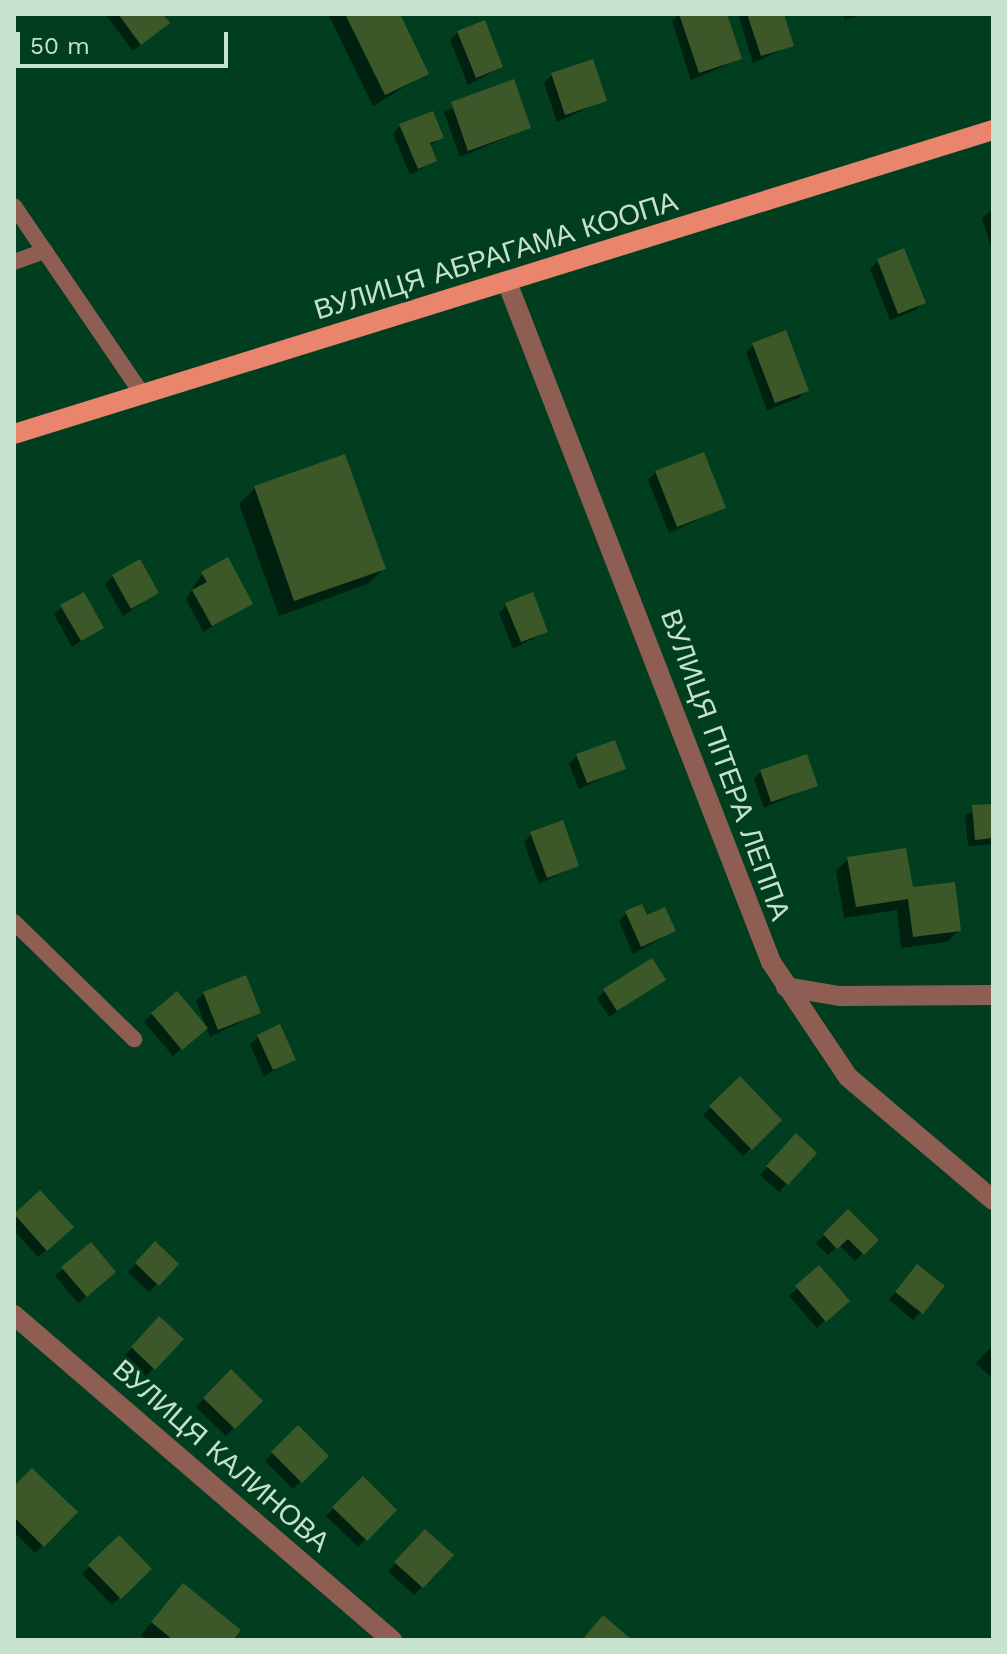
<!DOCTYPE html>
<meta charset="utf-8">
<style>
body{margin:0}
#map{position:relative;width:1007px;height:1654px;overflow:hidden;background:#013e1f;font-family:"Work Sans",sans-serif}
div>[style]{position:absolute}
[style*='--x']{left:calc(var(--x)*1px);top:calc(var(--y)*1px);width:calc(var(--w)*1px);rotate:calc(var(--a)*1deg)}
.shadow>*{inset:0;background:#0007}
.building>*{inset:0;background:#3c5829}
.service>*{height:16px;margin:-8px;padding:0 8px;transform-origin:8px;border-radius:8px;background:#8f5e52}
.minor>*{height:20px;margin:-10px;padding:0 10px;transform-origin:10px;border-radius:10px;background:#8f5e52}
.primary>*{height:20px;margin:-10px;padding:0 10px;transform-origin:10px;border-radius:10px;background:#ea856d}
span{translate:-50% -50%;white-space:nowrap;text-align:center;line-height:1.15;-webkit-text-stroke:6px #013e1f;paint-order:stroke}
.street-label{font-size:28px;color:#c6e2ce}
.frame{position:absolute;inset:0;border:16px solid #c6e2ce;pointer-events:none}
.scale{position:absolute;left:16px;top:32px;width:212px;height:36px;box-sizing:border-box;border:4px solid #c6e2ce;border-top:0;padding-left:10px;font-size:24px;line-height:28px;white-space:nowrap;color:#c6e2ce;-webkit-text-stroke:6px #013e1f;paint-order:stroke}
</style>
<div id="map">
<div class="shadow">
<i style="clip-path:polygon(105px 14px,161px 14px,168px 23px,133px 51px)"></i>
<i style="clip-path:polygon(328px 14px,398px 14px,427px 73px,373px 106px)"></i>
<i style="clip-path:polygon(679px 14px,725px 14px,740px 59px,691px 80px,672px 21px)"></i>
<i style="clip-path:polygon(738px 14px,782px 14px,792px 45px,753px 63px)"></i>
<i style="clip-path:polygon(843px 14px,863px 14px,845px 20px)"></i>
<i style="clip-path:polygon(458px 32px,501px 67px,468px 85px,450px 40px)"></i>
<i style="clip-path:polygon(552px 75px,605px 100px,557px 122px,544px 83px)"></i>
<i style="clip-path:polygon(512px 82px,529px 128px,460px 157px,444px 112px)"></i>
<i style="clip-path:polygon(400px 126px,441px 137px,429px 147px,435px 161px,410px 175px,393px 134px)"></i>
<i style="clip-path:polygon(993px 209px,993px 254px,982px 218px)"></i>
<i style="clip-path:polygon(878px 261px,924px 302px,916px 310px,890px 320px,870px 269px)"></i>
<i style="clip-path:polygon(754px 344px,807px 390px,799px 398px,767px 410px,746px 352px)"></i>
<i style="clip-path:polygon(656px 472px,723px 508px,669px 533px,648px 480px)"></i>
<i style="clip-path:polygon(255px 488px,384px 568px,368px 584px,279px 616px,239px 504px)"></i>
<i style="clip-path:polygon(227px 560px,250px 603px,203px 632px,186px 599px,202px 574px)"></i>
<i style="clip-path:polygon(113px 576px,157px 593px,123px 616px,105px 584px)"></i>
<i style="clip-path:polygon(507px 605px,546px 632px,513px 649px,499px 613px)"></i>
<i style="clip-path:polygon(62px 607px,101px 628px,72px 647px,54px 614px)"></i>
<i style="clip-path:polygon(577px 756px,623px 768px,579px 789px,569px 764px)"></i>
<i style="clip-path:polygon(761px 771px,816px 785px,764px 808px,754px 779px)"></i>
<i style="clip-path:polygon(993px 806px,993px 844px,968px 846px,965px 815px)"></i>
<i style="clip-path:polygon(532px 834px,577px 865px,539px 884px,524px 842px)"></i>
<i style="clip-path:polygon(848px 859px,911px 889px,959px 930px,947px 942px,901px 948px,897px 910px,844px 918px,836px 871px)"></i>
<i style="clip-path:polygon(626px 913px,646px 918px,674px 931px,633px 954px,619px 921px)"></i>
<i style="clip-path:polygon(663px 980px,609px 1017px,597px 998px,605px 991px)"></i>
<i style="clip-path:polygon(204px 993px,258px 1013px,210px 1037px,196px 1001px)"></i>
<i style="clip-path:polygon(152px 1014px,197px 1035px,173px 1056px,144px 1022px)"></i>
<i style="clip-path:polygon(258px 1037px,293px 1059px,264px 1076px,250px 1045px)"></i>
<i style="clip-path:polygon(740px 1079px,780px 1120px,743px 1156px,703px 1115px)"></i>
<i style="clip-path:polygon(788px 1144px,814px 1153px,779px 1192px,760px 1175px)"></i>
<i style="clip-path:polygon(40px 1192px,64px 1235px,38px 1257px,14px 1230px,14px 1216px)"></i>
<i style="clip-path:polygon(848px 1212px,876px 1240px,855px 1261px,839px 1245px,828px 1255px,816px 1243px)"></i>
<i style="clip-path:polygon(156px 1244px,176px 1264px,149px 1292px,128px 1272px)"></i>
<i style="clip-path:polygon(819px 1268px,840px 1308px,817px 1328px,789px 1296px)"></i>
<i style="clip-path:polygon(63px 1269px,106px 1279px,78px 1303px,55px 1276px)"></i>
<i style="clip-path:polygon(909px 1275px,942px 1287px,913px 1320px,889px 1300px)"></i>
<i style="clip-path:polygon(159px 1319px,181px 1339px,146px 1376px,124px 1356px)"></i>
<i style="clip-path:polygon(993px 1345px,993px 1379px,976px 1363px)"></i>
<i style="clip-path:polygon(231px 1372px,260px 1401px,226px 1436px,196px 1407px)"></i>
<i style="clip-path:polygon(298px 1427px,326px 1456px,293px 1489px,265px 1461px)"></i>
<i style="clip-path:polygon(363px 1479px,395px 1510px,358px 1547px,326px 1516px)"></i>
<i style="clip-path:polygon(14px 1488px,75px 1512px,35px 1553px,14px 1532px)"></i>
<i style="clip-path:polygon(425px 1532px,422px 1587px,414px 1595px,388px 1571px)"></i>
<i style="clip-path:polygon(119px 1538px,149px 1569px,112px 1605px,82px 1574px)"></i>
<i style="clip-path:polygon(171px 1598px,230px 1640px,147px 1640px,141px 1635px)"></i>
</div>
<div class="building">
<i style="clip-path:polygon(118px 14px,163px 14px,170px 23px,141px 45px)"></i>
<i style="clip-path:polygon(345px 14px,400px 14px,429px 74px,385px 95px)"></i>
<i style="clip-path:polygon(679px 14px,727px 14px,742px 59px,699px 73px)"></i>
<i style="clip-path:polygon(747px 14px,784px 14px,794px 46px,761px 56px)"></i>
<i style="clip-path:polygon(485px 20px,503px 67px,476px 78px,457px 31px)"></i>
<i style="clip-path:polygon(593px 59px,607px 101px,565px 115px,551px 73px)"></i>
<i style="clip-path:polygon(514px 79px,531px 128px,468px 151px,451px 102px)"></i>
<i style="clip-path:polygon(433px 111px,444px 138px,430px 143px,437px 161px,418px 169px,399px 124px)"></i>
<i style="clip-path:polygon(904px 248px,926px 303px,898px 314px,877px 259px)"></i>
<i style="clip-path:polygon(786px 330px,809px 391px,775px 403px,752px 343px)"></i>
<i style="clip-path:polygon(704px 452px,726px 508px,677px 527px,655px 471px)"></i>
<i style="clip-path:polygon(345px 454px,386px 569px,294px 601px,254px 486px)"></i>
<i style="clip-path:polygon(228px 557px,253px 604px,212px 626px,192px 590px,207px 582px,201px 572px)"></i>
<i style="clip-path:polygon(140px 559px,159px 593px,131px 609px,112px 575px)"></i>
<i style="clip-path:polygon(84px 592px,104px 628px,81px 641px,60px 605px)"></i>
<i style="clip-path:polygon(533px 592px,548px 632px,521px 642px,505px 603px)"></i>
<i style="clip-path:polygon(615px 740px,626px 769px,587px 783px,576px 754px)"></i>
<i style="clip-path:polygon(807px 754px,818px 786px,771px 802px,760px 770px)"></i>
<i style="clip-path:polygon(993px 804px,993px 838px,975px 840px,972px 805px)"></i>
<i style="clip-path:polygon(563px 820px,579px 866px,547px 878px,530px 832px)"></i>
<i style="clip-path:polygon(906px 848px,913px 887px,955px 882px,961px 931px,913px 937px,908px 899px,856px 907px,847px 857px)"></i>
<i style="clip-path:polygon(642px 904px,647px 915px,665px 907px,676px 931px,641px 947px,625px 911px)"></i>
<i style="clip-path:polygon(652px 958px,666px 980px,617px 1011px,603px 989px)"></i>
<i style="clip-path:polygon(246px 975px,261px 1013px,218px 1030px,203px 992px)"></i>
<i style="clip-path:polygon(177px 991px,208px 1028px,182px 1050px,151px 1013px)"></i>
<i style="clip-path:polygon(280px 1024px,296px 1060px,273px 1070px,257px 1035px)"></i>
<i style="clip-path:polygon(740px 1076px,782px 1120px,752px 1150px,709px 1106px)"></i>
<i style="clip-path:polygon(796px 1133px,817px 1153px,788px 1185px,766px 1166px)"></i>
<i style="clip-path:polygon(40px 1190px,74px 1227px,47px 1251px,14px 1214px)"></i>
<i style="clip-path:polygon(848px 1209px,879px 1240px,864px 1255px,848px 1239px,837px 1249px,823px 1234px)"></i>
<i style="clip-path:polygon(155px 1241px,179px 1264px,159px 1286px,135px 1263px)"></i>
<i style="clip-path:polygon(91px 1242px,116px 1272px,87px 1297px,61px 1267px)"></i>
<i style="clip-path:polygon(917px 1264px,945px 1286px,923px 1314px,895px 1292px)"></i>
<i style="clip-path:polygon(819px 1265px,850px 1301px,826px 1322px,795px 1286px)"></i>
<i style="clip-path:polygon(159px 1316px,184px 1339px,155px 1370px,131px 1347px)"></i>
<i style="clip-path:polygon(231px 1369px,263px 1401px,235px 1429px,203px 1398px)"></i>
<i style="clip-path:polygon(298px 1425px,329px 1456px,302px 1483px,271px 1452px)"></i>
<i style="clip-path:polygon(32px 1468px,78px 1512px,44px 1547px,14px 1517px,14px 1486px)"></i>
<i style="clip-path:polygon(363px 1476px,397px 1510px,367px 1541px,332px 1507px)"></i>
<i style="clip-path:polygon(425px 1529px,454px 1555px,423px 1588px,394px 1562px)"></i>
<i style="clip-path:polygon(119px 1535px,152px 1569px,121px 1599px,88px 1565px)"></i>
<i style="clip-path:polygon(183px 1583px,241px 1630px,233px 1640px,173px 1640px,151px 1622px)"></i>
<i style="clip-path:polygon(603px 1615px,632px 1640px,582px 1640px)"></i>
</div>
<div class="service">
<i style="--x:14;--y:206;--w:229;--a:55.7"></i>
<i style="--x:14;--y:262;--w:33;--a:-20"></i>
<i style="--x:14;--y:922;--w:168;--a:44.3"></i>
</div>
<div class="minor">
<i style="--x:507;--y:282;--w:729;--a:68.78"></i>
<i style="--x:771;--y:962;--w:138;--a:56.2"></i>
<i style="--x:848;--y:1077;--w:190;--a:40.3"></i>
<i style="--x:786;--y:987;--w:54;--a:9.6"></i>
<i style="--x:839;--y:996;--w:154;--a:-0.4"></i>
<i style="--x:14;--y:1315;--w:499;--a:40.7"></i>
</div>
<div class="primary">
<i style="--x:14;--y:434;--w:1025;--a:-17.25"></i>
</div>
<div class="street-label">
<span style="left:496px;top:256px;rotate:-17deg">ВУЛИЦЯ АБРАГАМА КООПА</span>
<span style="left:725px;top:765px;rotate:70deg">ВУЛИЦЯ ПІТЕРА ЛЕППА</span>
<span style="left:221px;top:1456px;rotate:41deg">ВУЛИЦЯ КАЛИНОВА</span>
</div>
<div class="frame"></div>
<div class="scale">50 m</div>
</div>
